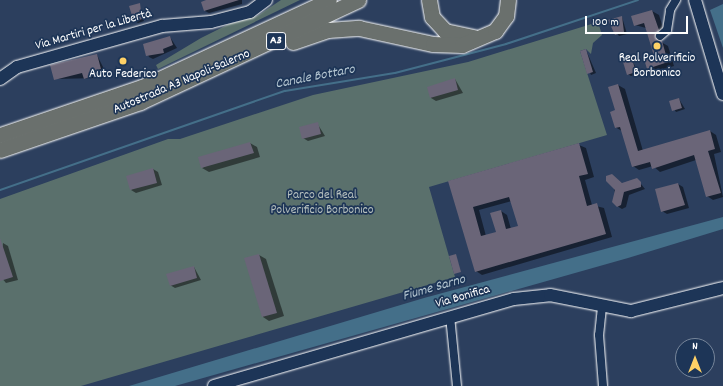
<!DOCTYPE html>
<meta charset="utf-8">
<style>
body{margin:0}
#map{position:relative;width:723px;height:386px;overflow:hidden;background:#2c3f5e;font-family:Dekko,sans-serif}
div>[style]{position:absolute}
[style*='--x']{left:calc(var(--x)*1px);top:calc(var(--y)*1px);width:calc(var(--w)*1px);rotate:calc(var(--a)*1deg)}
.green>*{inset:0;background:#5a706c}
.water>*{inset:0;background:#446f89}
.shadow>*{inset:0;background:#0007}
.stream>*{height:2px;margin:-1px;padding:0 1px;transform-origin:1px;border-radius:1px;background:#446f89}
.building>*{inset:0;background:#6a6578}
.roads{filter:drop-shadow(0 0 1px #fff) drop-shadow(0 0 1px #fff)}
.street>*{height:8px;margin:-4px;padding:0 4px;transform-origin:4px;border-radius:4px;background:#1d3557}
.secondary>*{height:12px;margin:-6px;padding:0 6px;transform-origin:6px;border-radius:6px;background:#1d3557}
.highway>*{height:15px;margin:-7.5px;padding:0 7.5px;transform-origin:7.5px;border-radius:7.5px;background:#6a706d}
.dots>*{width:11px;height:11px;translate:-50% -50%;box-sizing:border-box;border:2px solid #1d3557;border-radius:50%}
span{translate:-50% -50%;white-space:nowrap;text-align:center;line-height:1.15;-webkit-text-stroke:3.5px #1d3557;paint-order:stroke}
.shield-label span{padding:1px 3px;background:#1d3557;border:1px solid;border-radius:3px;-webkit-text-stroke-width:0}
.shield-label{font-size:12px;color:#fff;font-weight:700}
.street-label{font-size:13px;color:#fff}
.poi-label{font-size:13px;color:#fff}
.park-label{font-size:13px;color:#b5bfbd}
.water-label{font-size:14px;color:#b4c5d0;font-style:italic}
.north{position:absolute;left:675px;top:338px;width:40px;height:40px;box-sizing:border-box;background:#1d3557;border:1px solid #77869a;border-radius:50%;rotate:0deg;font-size:11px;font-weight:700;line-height:16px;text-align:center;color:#fff}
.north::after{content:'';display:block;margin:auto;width:14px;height:18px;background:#ffd166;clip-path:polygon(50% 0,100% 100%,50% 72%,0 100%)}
.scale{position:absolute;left:585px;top:16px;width:103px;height:18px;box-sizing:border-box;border:2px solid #fff;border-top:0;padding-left:5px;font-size:12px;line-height:14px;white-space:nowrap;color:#fff;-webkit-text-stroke:3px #1d3557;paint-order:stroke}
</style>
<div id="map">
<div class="green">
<i style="clip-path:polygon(281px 0,300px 0,158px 69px,156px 65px,201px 38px,229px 24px,257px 16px)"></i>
<i style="clip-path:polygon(598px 22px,602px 35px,593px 43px,591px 54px,586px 49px,580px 51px,607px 135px,429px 187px,455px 277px,81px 386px,0 386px,0 199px,168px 139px,180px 139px,313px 95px,468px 62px)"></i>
</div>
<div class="water">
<i style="clip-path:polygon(723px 4px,723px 48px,710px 10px)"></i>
<i style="clip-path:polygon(723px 217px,723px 229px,628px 258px,175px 386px,129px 386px,424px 298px)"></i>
</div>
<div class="shadow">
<i style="clip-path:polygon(210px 0,242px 0,242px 4px,209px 13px,205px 11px)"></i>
<i style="clip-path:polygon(139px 4px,144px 21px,138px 23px,135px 21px)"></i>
<i style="clip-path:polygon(652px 11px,659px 15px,665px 34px,661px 42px,668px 46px,674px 66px,655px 72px,648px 68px,655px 56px,646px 28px,635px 25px)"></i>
<i style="clip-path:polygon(622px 17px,627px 34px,619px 36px,609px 21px)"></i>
<i style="clip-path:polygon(170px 37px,177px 48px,153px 59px,149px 57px,144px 45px)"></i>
<i style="clip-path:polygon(586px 50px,596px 73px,591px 75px,581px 51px)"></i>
<i style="clip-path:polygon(97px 55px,105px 71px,97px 73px,98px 78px,55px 79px)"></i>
<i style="clip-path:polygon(632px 60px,639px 74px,631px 76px,628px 74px)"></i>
<i style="clip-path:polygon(455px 79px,463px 93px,436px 101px,431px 98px,428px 88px)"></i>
<i style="clip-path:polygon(618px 85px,625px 89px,643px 151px,710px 131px,716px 135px,721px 152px,714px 154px,723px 197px,713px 200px,707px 196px,696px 160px,660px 172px,653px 166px,639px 170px,633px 166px,622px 131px,615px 127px,616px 110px,609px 88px)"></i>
<i style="clip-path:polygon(679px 99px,685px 109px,676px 112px,670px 102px)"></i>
<i style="clip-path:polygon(317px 123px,325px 136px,308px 141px,303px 138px)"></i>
<i style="clip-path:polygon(250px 143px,257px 147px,260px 157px,209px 172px,202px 168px)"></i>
<i style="clip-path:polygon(evenodd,579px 145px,586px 148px,594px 177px,585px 180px,592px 205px,604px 208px,612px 237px,482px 275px,476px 271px,450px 182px,579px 145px,512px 201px,519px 227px,511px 229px,507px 215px,501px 211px,497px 233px,486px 236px,479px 210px,512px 201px)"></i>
<i style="clip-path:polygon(153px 169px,158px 172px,162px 185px,136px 193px,131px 190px)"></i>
<i style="clip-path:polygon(612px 175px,623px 184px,637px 179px,645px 189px,629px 195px,626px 207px,622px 209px,617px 206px)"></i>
<i style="clip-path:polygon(678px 184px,683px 187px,689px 208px,667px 214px,662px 211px)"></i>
<i style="clip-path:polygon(3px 243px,8px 246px,18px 280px,6px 283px,0 276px)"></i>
<i style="clip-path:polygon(259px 255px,266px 259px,284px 316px,269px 321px,263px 317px)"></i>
<i style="clip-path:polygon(194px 267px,201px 280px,175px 288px,170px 285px)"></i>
</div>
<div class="stream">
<i style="--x:0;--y:190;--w:302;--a:-19.2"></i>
<i style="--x:285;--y:91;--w:111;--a:-9.3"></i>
<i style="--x:395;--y:73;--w:115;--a:-14.6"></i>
<i style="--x:506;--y:44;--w:139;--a:-18.4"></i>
</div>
<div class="building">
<i style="clip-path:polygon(239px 0,204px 11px,201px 2px,206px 0)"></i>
<i style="clip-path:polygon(140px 3px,142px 19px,134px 22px,129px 6px)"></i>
<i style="clip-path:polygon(652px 10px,659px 30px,655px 37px,662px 41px,668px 62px,647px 69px,644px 59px,654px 56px,644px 23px,634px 26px,631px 16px)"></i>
<i style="clip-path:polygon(622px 16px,624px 32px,615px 35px,608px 20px)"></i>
<i style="clip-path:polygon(170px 36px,173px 45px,163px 49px,164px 53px,146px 56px,143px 44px)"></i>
<i style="clip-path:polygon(586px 49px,593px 72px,587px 74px,580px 51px)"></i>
<i style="clip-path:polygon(97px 54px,101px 69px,93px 71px,95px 75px,84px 79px,82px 73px,54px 80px,50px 65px)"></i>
<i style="clip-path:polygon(632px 59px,636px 72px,627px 75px,623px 62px)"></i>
<i style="clip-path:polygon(455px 78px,458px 90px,430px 98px,427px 87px)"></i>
<i style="clip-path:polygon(618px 84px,638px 151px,710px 130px,715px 149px,708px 151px,721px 193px,706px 197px,694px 155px,652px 169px,650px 162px,632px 167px,620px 127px,615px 128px,610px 112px,615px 110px,608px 87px)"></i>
<i style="clip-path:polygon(679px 98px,682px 108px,672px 111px,669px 101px)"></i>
<i style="clip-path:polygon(318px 122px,321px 134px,302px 139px,299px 127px)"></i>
<i style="clip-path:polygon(250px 142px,254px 153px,201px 168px,198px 157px)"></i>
<i style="clip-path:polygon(evenodd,579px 143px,588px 174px,579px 176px,587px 206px,597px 203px,606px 234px,475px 272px,448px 181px,579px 143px,509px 197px,518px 226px,506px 229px,501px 210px,490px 213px,496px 232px,481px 236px,473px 207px,509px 197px)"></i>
<i style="clip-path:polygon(153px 168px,157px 183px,130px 190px,126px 176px)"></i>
<i style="clip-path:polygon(612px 174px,622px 183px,637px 178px,641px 182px,641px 187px,624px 192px,621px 205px,617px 207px,612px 202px,615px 190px,606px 181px,606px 176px)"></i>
<i style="clip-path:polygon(678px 183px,685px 205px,661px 212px,655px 189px)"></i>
<i style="clip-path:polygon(0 238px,13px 277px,0 281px)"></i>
<i style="clip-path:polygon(259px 254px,277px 313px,262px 317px,244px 258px)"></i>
<i style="clip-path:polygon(456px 254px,461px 272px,454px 274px,449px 256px)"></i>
<i style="clip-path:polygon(194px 266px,197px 278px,170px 286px,166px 274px)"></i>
</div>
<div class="roads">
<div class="street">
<i style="--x:660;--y:36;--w:9;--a:-41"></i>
<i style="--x:667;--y:30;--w:20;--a:-81"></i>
<i style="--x:670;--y:10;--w:12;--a:-59"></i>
<i style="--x:602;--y:307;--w:28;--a:96"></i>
<i style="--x:599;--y:335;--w:51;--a:85.5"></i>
<i style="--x:450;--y:316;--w:70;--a:84.3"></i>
</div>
<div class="secondary">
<i style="--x:695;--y:0;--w:98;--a:73.4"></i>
<i style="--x:0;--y:79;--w:21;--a:-35"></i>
<i style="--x:17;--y:67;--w:151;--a:-15.8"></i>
<i style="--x:162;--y:26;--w:49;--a:-4.7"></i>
<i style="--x:211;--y:22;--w:40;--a:-14.4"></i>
<i style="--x:250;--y:12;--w:20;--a:-37"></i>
<i style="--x:214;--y:386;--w:312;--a:-16.2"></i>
<i style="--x:514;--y:299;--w:36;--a:-6"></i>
<i style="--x:550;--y:295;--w:83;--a:11.2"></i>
<i style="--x:631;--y:311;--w:95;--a:-14"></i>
</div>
<div class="highway">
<i style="--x:429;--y:0;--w:17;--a:80"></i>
<i style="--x:432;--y:17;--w:19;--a:47"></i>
<i style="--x:445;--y:31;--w:30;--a:12"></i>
<i style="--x:293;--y:42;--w:37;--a:-19"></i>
<i style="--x:328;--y:30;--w:31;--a:-4"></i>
<i style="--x:359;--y:28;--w:76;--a:12.2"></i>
<i style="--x:433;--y:44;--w:29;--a:2"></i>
<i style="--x:462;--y:45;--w:36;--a:-23"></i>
<i style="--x:495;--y:31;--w:19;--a:-54"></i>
<i style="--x:506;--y:16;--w:16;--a:-83"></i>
<i style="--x:0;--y:135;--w:150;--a:-18.7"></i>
<i style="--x:142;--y:87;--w:206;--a:-24.9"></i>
<i style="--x:0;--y:150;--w:148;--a:-18.9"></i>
<i style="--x:140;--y:102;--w:241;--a:-25.1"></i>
</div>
</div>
<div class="dots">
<i style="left:657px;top:46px;background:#ffd166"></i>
<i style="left:123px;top:61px;background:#ffd166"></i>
</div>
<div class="shield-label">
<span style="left:276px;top:41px">A3</span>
</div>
<div class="street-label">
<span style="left:94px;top:31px;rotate:-16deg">Via Martiri per la Libertà</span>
<span style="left:182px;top:83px;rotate:-23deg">Autostrada A3 Napoli-Salerno</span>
<span style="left:463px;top:298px;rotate:-16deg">Via Bonifica</span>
</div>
<div class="poi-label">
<span style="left:657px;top:67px">Real Polverificio<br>Borbonico</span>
<span style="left:123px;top:75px">Auto Federico</span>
</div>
<div class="park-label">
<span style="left:322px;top:204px">Parco del Real<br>Polverificio Borbonico</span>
</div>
<div class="water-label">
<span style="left:315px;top:77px;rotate:-11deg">Canale Bottaro</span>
<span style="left:434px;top:288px;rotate:-16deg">Fiume Sarno</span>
</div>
<div class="north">N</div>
<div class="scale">100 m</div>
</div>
